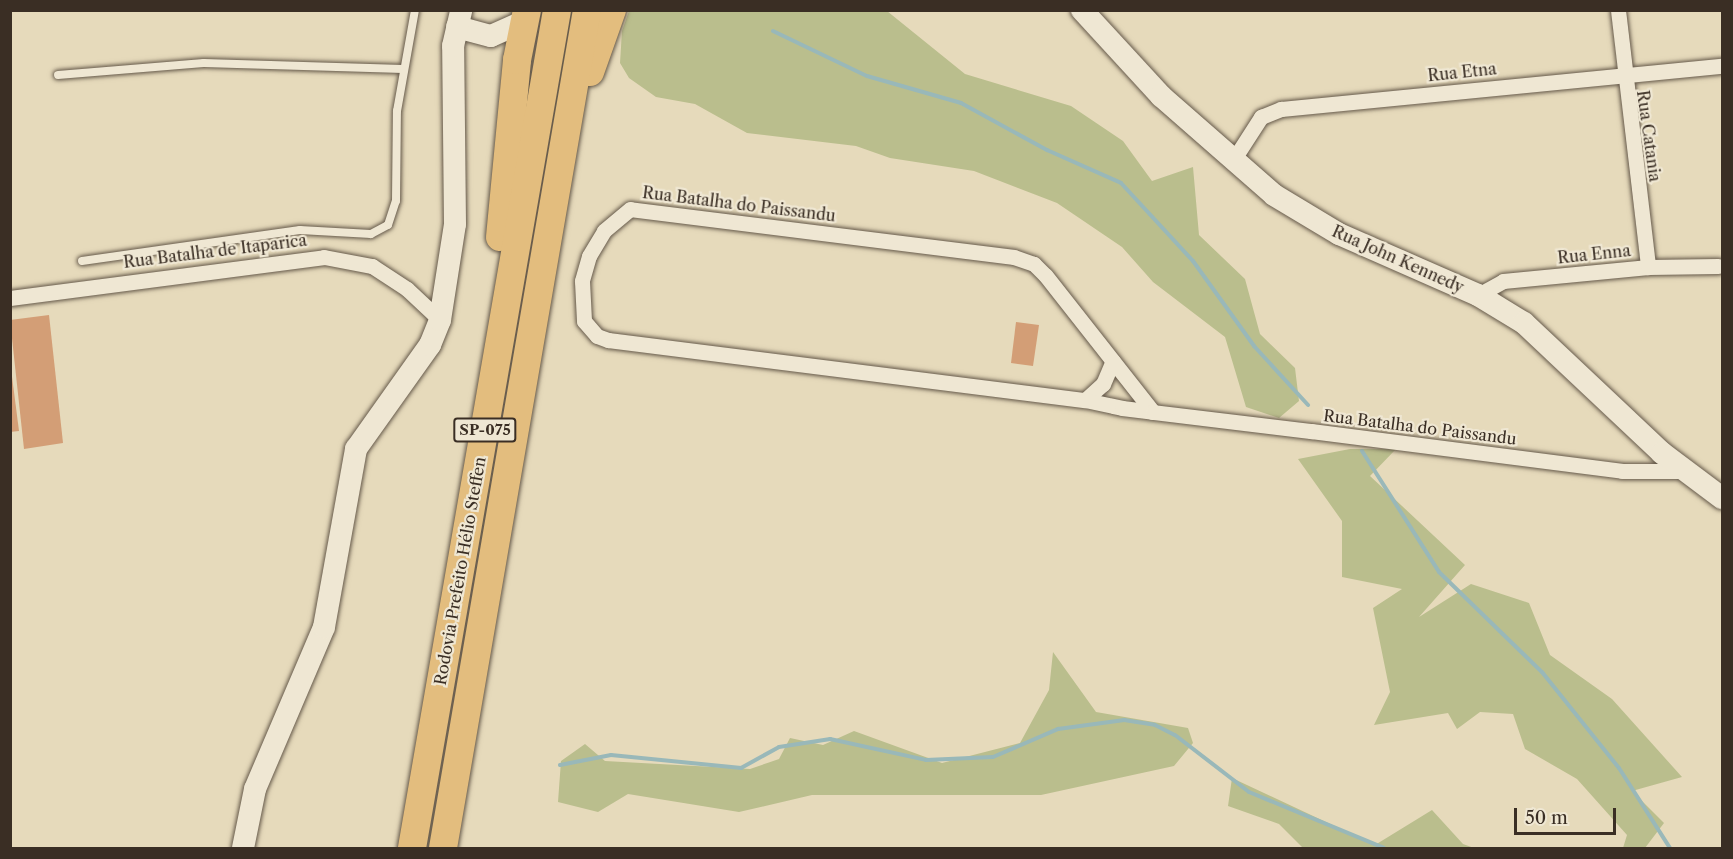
<!DOCTYPE html>
<meta charset="utf-8">
<style>
body{margin:0}
#map{position:relative;width:1733px;height:859px;overflow:hidden;background:#e6dabb;font-family:"Libre Caslon Text",serif}
div>[style]{position:absolute}
[style*='--x']{left:calc(var(--x)*1px);top:calc(var(--y)*1px);width:calc(var(--w)*1px);rotate:calc(var(--a)*1deg)}
.green>*{inset:0;background:#babe8d}
.stream>*{height:4px;margin:-2px;padding:0 2px;transform-origin:2px;border-radius:2px;background:#99b8b9}
.building>*{inset:0;background:#d39e76}
.roads{filter:drop-shadow(0 0 2px #65594a) drop-shadow(0 0 2px #65594a)}
.lane>*{height:8px;margin:-4px;padding:0 4px;transform-origin:4px;border-radius:4px;background:#efe7d3}
.street>*{height:15px;margin:-7.5px;padding:0 7.5px;transform-origin:7.5px;border-radius:7.5px;background:#efe7d3}
.secondary>*{height:22px;margin:-11px;padding:0 11px;transform-origin:11px;border-radius:11px;background:#efe7d3}
.highway>*{height:28px;margin:-14px;padding:0 14px;transform-origin:14px;border-radius:14px;background:#e3bd7e}
span{translate:-50% -50%;white-space:nowrap;text-align:center;line-height:1.15;-webkit-text-stroke:4.5px #efe7d3;paint-order:stroke}
.shield-label span{padding:2px 4px;background:#efe7d3;border:2px solid;border-radius:4px;-webkit-text-stroke-width:0}
.shield-label{font-size:15px;color:#3a2e24;font-weight:700}
.street-label{font-size:16px;color:#3a2e24}
.frame{position:absolute;inset:0;border:12px solid #3a2e24;pointer-events:none}
.scale{position:absolute;left:1514px;top:808px;width:102px;height:27px;box-sizing:border-box;border:3px solid #3a2e24;border-top:0;padding-left:8px;font-size:18px;line-height:21px;white-space:nowrap;color:#3a2e24;-webkit-text-stroke:4px #efe7d3;paint-order:stroke}
</style>
<div id="map">
<div class="green">
<i style="clip-path:polygon(629px 11px,887px 11px,965px 74px,1071px 106px,1123px 141px,1152px 181px,1193px 167px,1199px 235px,1245px 279px,1260px 334px,1295px 368px,1299px 401px,1279px 418px,1246px 407px,1225px 337px,1153px 282px,1122px 247px,1057px 203px,974px 171px,890px 158px,856px 146px,747px 133px,695px 104px,656px 97px,629px 78px,620px 63px,622px 31px)"></i>
<i style="clip-path:polygon(1350px 449px,1396px 449px,1370px 476px,1465px 565px,1419px 617px,1471px 584px,1529px 603px,1550px 655px,1612px 699px,1682px 777px,1632px 791px,1664px 823px,1645px 848px,1623px 848px,1627px 835px,1577px 779px,1525px 749px,1513px 714px,1480px 712px,1457px 729px,1448px 713px,1374px 725px,1390px 692px,1373px 608px,1402px 589px,1342px 577px,1342px 521px,1298px 459px)"></i>
<i style="clip-path:polygon(1053px 652px,1096px 712px,1188px 728px,1193px 743px,1174px 766px,1041px 795px,812px 795px,739px 812px,628px 794px,598px 812px,558px 802px,561px 761px,585px 744px,605px 761px,750px 769px,779px 759px,790px 738px,823px 745px,854px 731px,942px 763px,1020px 743px,1049px 690px)"></i>
<i style="clip-path:polygon(1232px 778px,1375px 845px,1432px 810px,1463px 844px,1474px 848px,1303px 848px,1279px 824px,1228px 806px)"></i>
</div>
<div class="stream">
<i style="--x:773;--y:31;--w:104;--a:25.6"></i>
<i style="--x:867;--y:76;--w:98;--a:16"></i>
<i style="--x:961;--y:103;--w:98;--a:28.7"></i>
<i style="--x:1047;--y:150;--w:81;--a:24"></i>
<i style="--x:1121;--y:183;--w:106;--a:47.3"></i>
<i style="--x:1193;--y:261;--w:105;--a:54.3"></i>
<i style="--x:1254;--y:346;--w:80;--a:47.5"></i>
<i style="--x:1362;--y:451;--w:143;--a:57.5"></i>
<i style="--x:1439;--y:572;--w:144;--a:44.2"></i>
<i style="--x:1542;--y:672;--w:123;--a:51.3"></i>
<i style="--x:1619;--y:768;--w:95;--a:57.5"></i>
<i style="--x:560;--y:765;--w:52;--a:-11.1"></i>
<i style="--x:611;--y:755;--w:131;--a:5.7"></i>
<i style="--x:741;--y:768;--w:43;--a:-28.9"></i>
<i style="--x:779;--y:747;--w:52;--a:-8.9"></i>
<i style="--x:830;--y:739;--w:98;--a:12.3"></i>
<i style="--x:926;--y:760;--w:67;--a:-2.6"></i>
<i style="--x:993;--y:757;--w:71;--a:-23.3"></i>
<i style="--x:1058;--y:729;--w:67;--a:-7.8"></i>
<i style="--x:1124;--y:720;--w:31;--a:9"></i>
<i style="--x:1155;--y:725;--w:22;--a:27"></i>
<i style="--x:1175;--y:735;--w:93;--a:37.6"></i>
<i style="--x:1249;--y:792;--w:146;--a:22.5"></i>
</div>
<div class="building">
<i style="clip-path:polygon(49px 315px,63px 443px,24px 449px,10px 320px)"></i>
<i style="clip-path:polygon(1016px 322px,1039px 325px,1033px 366px,1011px 363px)"></i>
<i style="clip-path:polygon(10px 361px,19px 431px,10px 432px)"></i>
</div>
<div class="roads">
<div class="lane">
<i style="--x:58;--y:75;--w:146;--a:-4.7"></i>
<i style="--x:204;--y:63;--w:199;--a:1.7"></i>
<i style="--x:82;--y:261;--w:220;--a:-8.1"></i>
<i style="--x:300;--y:230;--w:71;--a:3.2"></i>
<i style="--x:371;--y:234;--w:19;--a:-28"></i>
<i style="--x:388;--y:225;--w:25;--a:-72"></i>
<i style="--x:396;--y:201;--w:90;--a:-89.4"></i>
<i style="--x:397;--y:111;--w:103;--a:-79.9"></i>
</div>
<div class="street">
<i style="--x:1618;--y:10;--w:259;--a:83.3"></i>
<i style="--x:1232;--y:162;--w:54;--a:-57.2"></i>
<i style="--x:1261;--y:117;--w:22;--a:-22"></i>
<i style="--x:1281;--y:109;--w:443;--a:-5.6"></i>
<i style="--x:1478;--y:295;--w:29;--a:-29"></i>
<i style="--x:1503;--y:281;--w:146;--a:-5.5"></i>
<i style="--x:1648;--y:267;--w:70;--a:-0.8"></i>
<i style="--x:10;--y:298;--w:317;--a:-7.4"></i>
<i style="--x:324;--y:257;--w:49;--a:10.6"></i>
<i style="--x:372;--y:266;--w:42;--a:33.3"></i>
<i style="--x:407;--y:289;--w:45;--a:43.2"></i>
<i style="--x:1085;--y:400;--w:24;--a:-42"></i>
<i style="--x:1103;--y:384;--w:25;--a:-67"></i>
<i style="--x:1153;--y:412;--w:174;--a:-128.2"></i>
<i style="--x:1045;--y:275;--w:16;--a:-135"></i>
<i style="--x:1034;--y:264;--w:21;--a:-161"></i>
<i style="--x:1014;--y:257;--w:387;--a:-172.9"></i>
<i style="--x:630;--y:209;--w:34;--a:140"></i>
<i style="--x:604;--y:231;--w:29;--a:121"></i>
<i style="--x:589;--y:256;--w:26;--a:106"></i>
<i style="--x:582;--y:281;--w:40;--a:87.1"></i>
<i style="--x:584;--y:321;--w:20;--a:49"></i>
<i style="--x:597;--y:336;--w:12;--a:20"></i>
<i style="--x:608;--y:340;--w:481;--a:7.2"></i>
<i style="--x:1085;--y:400;--w:38;--a:12"></i>
<i style="--x:1122;--y:408;--w:31;--a:7"></i>
<i style="--x:1153;--y:412;--w:159;--a:6.9"></i>
<i style="--x:1311;--y:431;--w:314;--a:7.3"></i>
<i style="--x:1622;--y:471;--w:62;--a:0"></i>
</div>
<div class="secondary">
<i style="--x:1082;--y:10;--w:117;--a:47.4"></i>
<i style="--x:1161;--y:96;--w:150;--a:41.2"></i>
<i style="--x:1274;--y:195;--w:76;--a:31"></i>
<i style="--x:1339;--y:234;--w:152;--a:23.7"></i>
<i style="--x:1478;--y:295;--w:54;--a:31.3"></i>
<i style="--x:1524;--y:323;--w:190;--a:43.3"></i>
<i style="--x:1662;--y:453;--w:75;--a:36.9"></i>
<i style="--x:457;--y:27;--w:35;--a:15"></i>
<i style="--x:491;--y:36;--w:35;--a:-24"></i>
<i style="--x:243;--y:848;--w:60;--a:-78.5"></i>
<i style="--x:255;--y:789;--w:176;--a:-66.9"></i>
<i style="--x:324;--y:627;--w:181;--a:-79.8"></i>
<i style="--x:356;--y:449;--w:128;--a:-54.6"></i>
<i style="--x:430;--y:345;--w:27;--a:-68"></i>
<i style="--x:440;--y:320;--w:97;--a:-81.1"></i>
<i style="--x:455;--y:224;--w:178;--a:-90.6"></i>
<i style="--x:453;--y:46;--w:37;--a:-77"></i>
</div>
<div class="highway">
<i style="--x:590;--y:72;--w:66;--a:-70.5"></i>
<i style="--x:500;--y:237;--w:178;--a:-84.5"></i>
<i style="--x:517;--y:60;--w:51;--a:-78.7"></i>
<i style="--x:412;--y:848;--w:850;--a:-80.18"></i>
<i style="--x:443;--y:848;--w:850;--a:-80.25"></i>
</div>
</div>
<div class="shield-label">
<span style="left:485px;top:430px">SP-075</span>
</div>
<div class="street-label">
<span style="left:1462px;top:72px;rotate:-6deg">Rua Etna</span>
<span style="left:1649px;top:136px;rotate:82deg">Rua Catania</span>
<span style="left:739px;top:204px;rotate:7deg">Rua Batalha do Paissandu</span>
<span style="left:215px;top:251px;rotate:-7deg">Rua Batalha de Itaparica</span>
<span style="left:1594px;top:254px;rotate:-6deg">Rua Enna</span>
<span style="left:1398px;top:259px;rotate:24deg">Rua John Kennedy</span>
<span style="left:1420px;top:427px;rotate:7deg">Rua Batalha do Paissandu</span>
<span style="left:460px;top:571px;rotate:-80deg">Rodovia Prefeito Hélio Steffen</span>
</div>
<div class="frame"></div>
<div class="scale">50 m</div>
</div>
